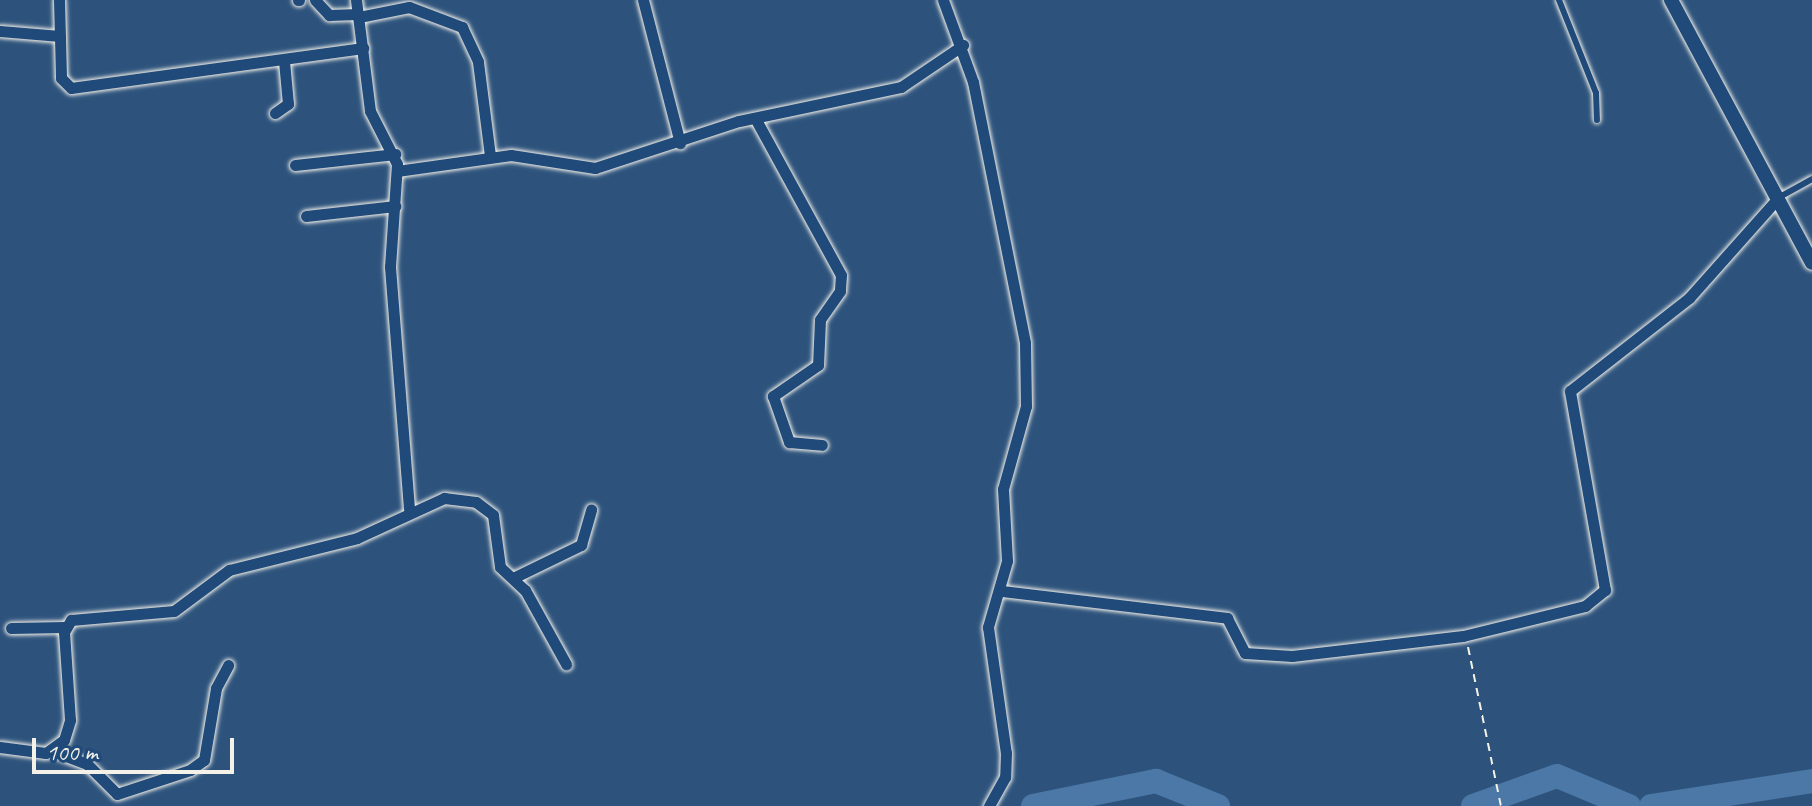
<!DOCTYPE html>
<style>
body{margin:0}
#map{position:relative;width:1812px;height:806px;overflow:hidden;background:#2d537d;font-family:Caveat,sans-serif}
div>[style]{position:absolute}
[style*='--x']{left:calc(var(--x)*1px);top:calc(var(--y)*1px);width:calc(var(--w)*1px);rotate:calc(var(--a)*1deg)}
.river>*{height:24px;margin:-12px;padding:0 12px;transform-origin:12px;border-radius:12px;background:#4b78a6}
.path>*{height:2px;margin-top:-1px;transform-origin:0;background:repeating-linear-gradient(90deg,#f4f1e8 0 8px,transparent 0 14px)}
.roads{filter:drop-shadow(0 0 2px #f4f1e8) drop-shadow(0 0 2px #f4f1e8)}
.service>*{height:6px;margin:-3px;padding:0 3px;transform-origin:3px;border-radius:3px;background:#1f4a7a}
.minor>*{height:11px;margin:-5.5px;padding:0 5.5px;transform-origin:5.5px;border-radius:5.5px;background:#1f4a7a}
.tertiary>*{height:14px;margin:-7px;padding:0 7px;transform-origin:7px;border-radius:7px;background:#1f4a7a}
span{translate:-50% -50%;white-space:nowrap;text-align:center;line-height:1.15;-webkit-text-stroke:6px #1f4a7a;paint-order:stroke}
.scale{position:absolute;left:32px;top:738px;width:202px;height:36px;box-sizing:border-box;border:4px solid #f4f1e8;border-top:0;padding-left:10px;font-size:24px;line-height:28px;white-space:nowrap;color:#f4f1e8;-webkit-text-stroke:6px #1f4a7a;paint-order:stroke}
</style>
<div id="map">
<div class="river">
<i style="--x:1033;--y:806;--w:126;--a:-11.5"></i>
<i style="--x:1156;--y:781;--w:67;--a:22"></i>
<i style="--x:1473;--y:806;--w:89;--a:-19.7"></i>
<i style="--x:1557;--y:776;--w:78;--a:22.6"></i>
<i style="--x:1651;--y:806;--w:163;--a:-8.8"></i>
</div>
<div class="path">
<i style="--x:1468;--y:647;--w:162;--a:78.3"></i>
</div>
<div class="roads">
<div class="service">
<i style="--x:1559;--y:0;--w:100;--a:68.3"></i>
<i style="--x:1596;--y:93;--w:27;--a:88"></i>
<i style="--x:1778;--y:198;--w:39;--a:-29"></i>
</div>
<div class="minor">
<i style="--x:59;--y:0;--w:78;--a:88.5"></i>
<i style="--x:61;--y:78;--w:14;--a:45"></i>
<i style="--x:71;--y:88;--w:295;--a:-7.8"></i>
<i style="--x:298;--y:0;--w:1;--a:0"></i>
<i style="--x:315;--y:0;--w:21;--a:47"></i>
<i style="--x:329;--y:15;--w:29;--a:-2"></i>
<i style="--x:356;--y:0;--w:112;--a:82.8"></i>
<i style="--x:370;--y:111;--w:59;--a:63"></i>
<i style="--x:397;--y:164;--w:103;--a:93.9"></i>
<i style="--x:390;--y:267;--w:242;--a:85.5"></i>
<i style="--x:643;--y:0;--w:148;--a:75.5"></i>
<i style="--x:943;--y:0;--w:87;--a:69.9"></i>
<i style="--x:973;--y:82;--w:266;--a:78.7"></i>
<i style="--x:1025;--y:343;--w:63;--a:89.1"></i>
<i style="--x:1026;--y:406;--w:86;--a:105.5"></i>
<i style="--x:1003;--y:489;--w:72;--a:86.8"></i>
<i style="--x:1007;--y:561;--w:69;--a:106.1"></i>
<i style="--x:988;--y:627;--w:127;--a:81.9"></i>
<i style="--x:1006;--y:753;--w:24;--a:92"></i>
<i style="--x:1005;--y:777;--w:33;--a:119"></i>
<i style="--x:359;--y:17;--w:51;--a:-11.3"></i>
<i style="--x:409;--y:7;--w:57;--a:20.7"></i>
<i style="--x:462;--y:27;--w:38;--a:65"></i>
<i style="--x:478;--y:62;--w:95;--a:82.7"></i>
<i style="--x:0;--y:31;--w:60;--a:4.8"></i>
<i style="--x:275;--y:113;--w:16;--a:-35"></i>
<i style="--x:288;--y:104;--w:43;--a:-95.3"></i>
<i style="--x:755;--y:118;--w:179;--a:61.3"></i>
<i style="--x:841;--y:275;--w:16;--a:94"></i>
<i style="--x:840;--y:291;--w:35;--a:125"></i>
<i style="--x:820;--y:320;--w:45;--a:92.5"></i>
<i style="--x:818;--y:365;--w:55;--a:145.4"></i>
<i style="--x:773;--y:396;--w:49;--a:70.8"></i>
<i style="--x:789;--y:442;--w:33;--a:5"></i>
<i style="--x:295;--y:165;--w:101;--a:-6.3"></i>
<i style="--x:397;--y:171;--w:115;--a:-8"></i>
<i style="--x:511;--y:155;--w:85;--a:8.8"></i>
<i style="--x:595;--y:168;--w:151;--a:-18.1"></i>
<i style="--x:739;--y:121;--w:166;--a:-11.9"></i>
<i style="--x:901;--y:87;--w:75;--a:-34.1"></i>
<i style="--x:306;--y:216;--w:90;--a:-6.4"></i>
<i style="--x:513;--y:578;--w:76;--a:-25.9"></i>
<i style="--x:581;--y:545;--w:37;--a:-74"></i>
<i style="--x:1002;--y:591;--w:227;--a:6.8"></i>
<i style="--x:1227;--y:618;--w:39;--a:63"></i>
<i style="--x:1245;--y:653;--w:47;--a:3.7"></i>
<i style="--x:1292;--y:656;--w:172;--a:-6.7"></i>
<i style="--x:1463;--y:636;--w:126;--a:-13.8"></i>
<i style="--x:1585;--y:606;--w:26;--a:-39"></i>
<i style="--x:1605;--y:590;--w:202;--a:-100"></i>
<i style="--x:1570;--y:391;--w:151;--a:-38"></i>
<i style="--x:1689;--y:298;--w:134;--a:-48.3"></i>
<i style="--x:11;--y:628;--w:54;--a:-1.1"></i>
<i style="--x:0;--y:747;--w:46;--a:7.4"></i>
<i style="--x:46;--y:753;--w:22;--a:-36"></i>
<i style="--x:64;--y:740;--w:21;--a:-73"></i>
<i style="--x:70;--y:720;--w:88;--a:-93.9"></i>
<i style="--x:64;--y:632;--w:14;--a:-60"></i>
<i style="--x:71;--y:620;--w:103;--a:-5"></i>
<i style="--x:174;--y:611;--w:69;--a:-36.7"></i>
<i style="--x:229;--y:570;--w:132;--a:-14"></i>
<i style="--x:357;--y:538;--w:96;--a:-24.7"></i>
<i style="--x:444;--y:498;--w:32;--a:7"></i>
<i style="--x:476;--y:502;--w:21;--a:37"></i>
<i style="--x:493;--y:515;--w:52;--a:82.3"></i>
<i style="--x:500;--y:567;--w:34;--a:43"></i>
<i style="--x:525;--y:590;--w:85;--a:61"></i>
<i style="--x:53;--y:751;--w:36;--a:21"></i>
<i style="--x:87;--y:764;--w:42;--a:45"></i>
<i style="--x:117;--y:794;--w:77;--a:-18.2"></i>
<i style="--x:190;--y:770;--w:17;--a:-36"></i>
<i style="--x:204;--y:760;--w:73;--a:-80.5"></i>
<i style="--x:216;--y:688;--w:26;--a:-62"></i>
</div>
<div class="tertiary">
<i style="--x:1671;--y:0;--w:298;--a:61.8"></i>
</div>
</div>
<div class="scale">100 m</div>
</div>
